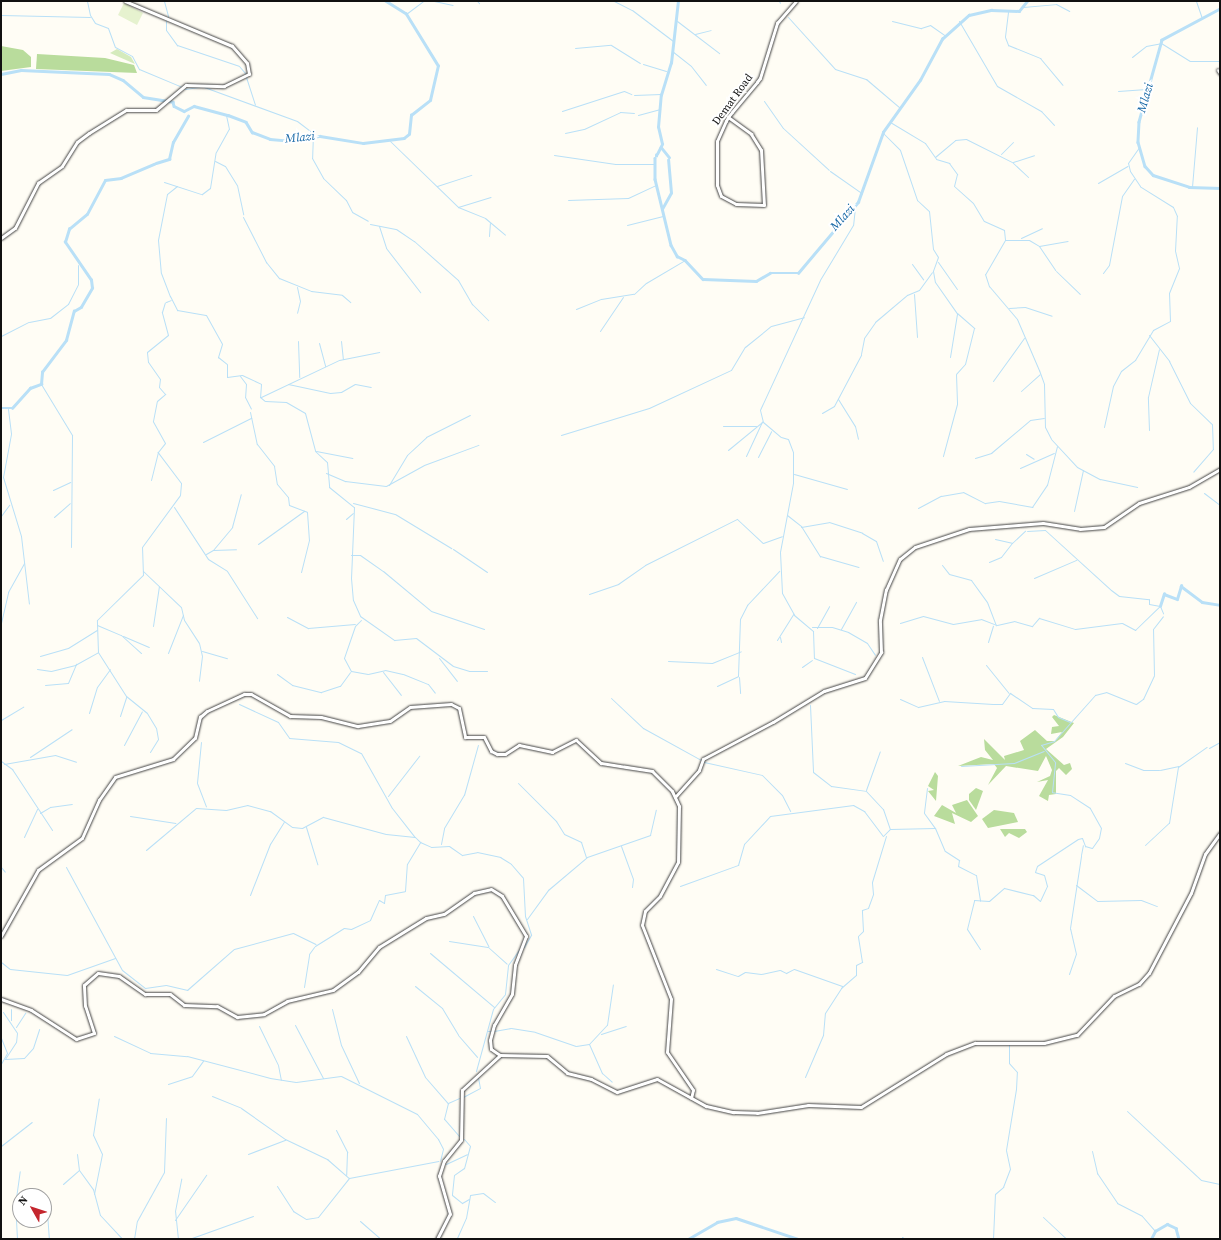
<!DOCTYPE html>
<style>
body{margin:0}
#map{position:relative;width:1221px;height:1240px;overflow:hidden;background:#fffdf5;font-family:"Source Serif 4",serif}
div>[style]{position:absolute}
[style*='--x']{left:calc(var(--x)*1px);top:calc(var(--y)*1px);width:calc(var(--w)*1px);rotate:calc(var(--a)*1deg)}
.green>*{inset:0;background:#d5ebbd}
.forest>*{inset:0;background:#b9dc9c}
.pitch>*{inset:0;background:#e6f2cf}
.stream>*{height:1px;margin:-0.5px;padding:0 0.5px;transform-origin:0.5px;border-radius:0.5px;background:#b9e0f7}
.river>*{height:2.5px;margin:-1.25px;padding:0 1.25px;transform-origin:1.25px;border-radius:1.25px;background:#b9e0f7}
.roads{filter:drop-shadow(0 0 1px #444) drop-shadow(0 0 1px #444)}
.tertiary>*{height:3px;margin:-1.5px;padding:0 1.5px;transform-origin:1.5px;border-radius:1.5px;background:#fff}
span{translate:-50% -50%;white-space:nowrap;text-align:center;line-height:1.15;-webkit-text-stroke:4px #fff;paint-order:stroke}
.street-label{font-size:11px;color:#111}
.water-label{font-size:12px;color:#1768a6;font-style:italic}
.frame{position:absolute;inset:0;border:2px solid #111;pointer-events:none}
.north{position:absolute;left:12px;top:1188px;width:40px;height:40px;box-sizing:border-box;background:#fff;border:1px solid #a0a0a0;border-radius:50%;rotate:309deg;font-size:11px;font-weight:700;line-height:16px;text-align:center;color:#111}
.north::after{content:'';display:block;margin:auto;width:14px;height:18px;background:#c4262e;clip-path:polygon(50% 0,100% 100%,50% 72%,0 100%)}
</style>
<div id="map">
<div class="green">
<i style="clip-path:polygon(117px 49px,131px 57px,135px 64px,110px 53px)"></i>
</div>
<div class="forest">
<i style="clip-path:polygon(1px 46px,23px 50px,31px 57px,31px 67px,1px 71px)"></i>
<i style="clip-path:polygon(37px 54px,105px 58px,134px 65px,137px 73px,36px 69px)"></i>
<i style="clip-path:polygon(1054px 715px,1074px 723px,1063px 737px,1046px 749px,1064px 765px,1070px 763px,1072px 769px,1066px 775px,1059px 768px,1056px 771px,1056px 794px,1049px 795px,1048px 801px,1039px 796px,1048px 780px,1037px 782px,1050px 776px,1052px 770px,1046px 756px,1038px 771px,1006px 766px,988px 785px,997px 768px,994px 764px,958px 766px,981px 757px,993px 760px,985px 750px,984px 739px,1005px 760px,1004px 756px,1024px 750px,1020px 741px,1035px 730px,1047px 741px,1055px 741px,1062px 732px,1051px 734px,1052px 727px,1059px 726px,1052px 717px)"></i>
<i style="clip-path:polygon(935px 772px,938px 776px,936px 801px,928px 791px,934px 790px,928px 786px)"></i>
<i style="clip-path:polygon(976px 788px,983px 791px,976px 810px,969px 800px,969px 794px)"></i>
<i style="clip-path:polygon(967px 800px,978px 816px,971px 822px,952px 813px,955px 824px,934px 816px,942px 805px,956px 813px,952px 805px)"></i>
<i style="clip-path:polygon(994px 810px,1014px 813px,1018px 822px,988px 828px,982px 819px)"></i>
<i style="clip-path:polygon(1000px 829px,1025px 829px,1027px 832px,1019px 838px,1009px 833px,1005px 837px)"></i>
</div>
<div class="pitch">
<i style="clip-path:polygon(124px 3px,143px 13px,137px 25px,118px 15px)"></i>
</div>
<div class="stream">
<i style="--x:87;--y:1;--w:14;--a:78"></i>
<i style="--x:90;--y:15;--w:9;--a:58"></i>
<i style="--x:95;--y:23;--w:14;--a:21"></i>
<i style="--x:108;--y:28;--w:20;--a:70"></i>
<i style="--x:115;--y:47;--w:19;--a:28"></i>
<i style="--x:132;--y:56;--w:15;--a:62"></i>
<i style="--x:139;--y:69;--w:47;--a:22.7"></i>
<i style="--x:164;--y:1;--w:16;--a:75"></i>
<i style="--x:434;--y:1;--w:19;--a:12"></i>
<i style="--x:477;--y:1;--w:3;--a:45"></i>
<i style="--x:614;--y:1;--w:20;--a:27"></i>
<i style="--x:632;--y:10;--w:51;--a:37.1"></i>
<i style="--x:779;--y:1;--w:2;--a:63"></i>
<i style="--x:1196;--y:1;--w:18;--a:71"></i>
<i style="--x:1023;--y:7;--w:33;--a:-5"></i>
<i style="--x:1056;--y:4;--w:15;--a:28"></i>
<i style="--x:1008;--y:12;--w:25;--a:97"></i>
<i style="--x:1005;--y:37;--w:9;--a:69"></i>
<i style="--x:1008;--y:45;--w:35;--a:22"></i>
<i style="--x:1040;--y:58;--w:35;--a:50"></i>
<i style="--x:406;--y:14;--w:21;--a:-37"></i>
<i style="--x:1;--y:15;--w:89;--a:1.3"></i>
<i style="--x:788;--y:17;--w:70;--a:47.9"></i>
<i style="--x:835;--y:69;--w:33;--a:18"></i>
<i style="--x:866;--y:79;--w:45;--a:40.5"></i>
<i style="--x:166;--y:20;--w:10;--a:90"></i>
<i style="--x:166;--y:30;--w:19;--a:54"></i>
<i style="--x:177;--y:45;--w:65;--a:18.7"></i>
<i style="--x:239;--y:66;--w:11;--a:49"></i>
<i style="--x:677;--y:21;--w:53;--a:37.3"></i>
<i style="--x:892;--y:21;--w:30;--a:14"></i>
<i style="--x:921;--y:28;--w:9;--a:-18"></i>
<i style="--x:930;--y:25;--w:19;--a:35"></i>
<i style="--x:959;--y:21;--w:75;--a:59.7"></i>
<i style="--x:997;--y:86;--w:51;--a:29.6"></i>
<i style="--x:1041;--y:111;--w:19;--a:47"></i>
<i style="--x:695;--y:34;--w:16;--a:-14"></i>
<i style="--x:575;--y:48;--w:36;--a:-5"></i>
<i style="--x:611;--y:45;--w:34;--a:32"></i>
<i style="--x:672;--y:51;--w:24;--a:38"></i>
<i style="--x:691;--y:66;--w:24;--a:52"></i>
<i style="--x:1132;--y:57;--w:18;--a:-38"></i>
<i style="--x:1146;--y:46;--w:15;--a:-11"></i>
<i style="--x:1161;--y:43;--w:34;--a:32"></i>
<i style="--x:1190;--y:61;--w:30;--a:0"></i>
<i style="--x:643;--y:64;--w:24;--a:17"></i>
<i style="--x:246;--y:77;--w:29;--a:72"></i>
<i style="--x:204;--y:87;--w:99;--a:20.1"></i>
<i style="--x:297;--y:121;--w:20;--a:37"></i>
<i style="--x:313;--y:133;--w:25;--a:92"></i>
<i style="--x:312;--y:158;--w:23;--a:61"></i>
<i style="--x:323;--y:178;--w:32;--a:44"></i>
<i style="--x:346;--y:200;--w:13;--a:63"></i>
<i style="--x:352;--y:212;--w:18;--a:29"></i>
<i style="--x:185;--y:89;--w:14;--a:-8"></i>
<i style="--x:1118;--y:91;--w:32;--a:-4"></i>
<i style="--x:634;--y:95;--w:27;--a:-2"></i>
<i style="--x:764;--y:101;--w:33;--a:55"></i>
<i style="--x:783;--y:128;--w:62;--a:42.4"></i>
<i style="--x:562;--y:111;--w:65;--a:-17.9"></i>
<i style="--x:624;--y:91;--w:8;--a:23"></i>
<i style="--x:638;--y:115;--w:23;--a:-15"></i>
<i style="--x:890;--y:122;--w:41;--a:31"></i>
<i style="--x:925;--y:143;--w:19;--a:55"></i>
<i style="--x:936;--y:159;--w:14;--a:17"></i>
<i style="--x:949;--y:163;--w:14;--a:54"></i>
<i style="--x:957;--y:174;--w:12;--a:104"></i>
<i style="--x:954;--y:186;--w:25;--a:42"></i>
<i style="--x:973;--y:203;--w:21;--a:59"></i>
<i style="--x:984;--y:221;--w:22;--a:24"></i>
<i style="--x:1004;--y:230;--w:10;--a:84"></i>
<i style="--x:1005;--y:240;--w:39;--a:120"></i>
<i style="--x:985;--y:274;--w:13;--a:72"></i>
<i style="--x:989;--y:286;--w:43;--a:49.7"></i>
<i style="--x:1017;--y:319;--w:56;--a:66.7"></i>
<i style="--x:1039;--y:370;--w:15;--a:70"></i>
<i style="--x:1044;--y:384;--w:43;--a:88.7"></i>
<i style="--x:1045;--y:427;--w:13;--a:63"></i>
<i style="--x:1051;--y:439;--w:38;--a:47"></i>
<i style="--x:1077;--y:467;--w:26;--a:28"></i>
<i style="--x:1100;--y:479;--w:38;--a:12"></i>
<i style="--x:565;--y:133;--w:19;--a:-12"></i>
<i style="--x:584;--y:129;--w:40;--a:-25"></i>
<i style="--x:620;--y:112;--w:14;--a:4"></i>
<i style="--x:883;--y:133;--w:24;--a:45"></i>
<i style="--x:900;--y:150;--w:53;--a:71.2"></i>
<i style="--x:917;--y:200;--w:16;--a:43"></i>
<i style="--x:929;--y:211;--w:38;--a:84"></i>
<i style="--x:933;--y:249;--w:9;--a:58"></i>
<i style="--x:938;--y:257;--w:15;--a:110"></i>
<i style="--x:933;--y:271;--w:11;--a:80"></i>
<i style="--x:935;--y:282;--w:38;--a:55"></i>
<i style="--x:957;--y:313;--w:23;--a:41"></i>
<i style="--x:974;--y:328;--w:37;--a:104"></i>
<i style="--x:965;--y:364;--w:13;--a:132"></i>
<i style="--x:956;--y:374;--w:30;--a:88"></i>
<i style="--x:957;--y:404;--w:54;--a:105.1"></i>
<i style="--x:390;--y:141;--w:95;--a:44.1"></i>
<i style="--x:458;--y:207;--w:29;--a:22"></i>
<i style="--x:485;--y:218;--w:26;--a:40"></i>
<i style="--x:1001;--y:154;--w:17;--a:-45"></i>
<i style="--x:554;--y:155;--w:62;--a:8.4"></i>
<i style="--x:615;--y:164;--w:40;--a:0"></i>
<i style="--x:935;--y:157;--w:26;--a:-40"></i>
<i style="--x:955;--y:140;--w:11;--a:-5"></i>
<i style="--x:966;--y:139;--w:51;--a:26.6"></i>
<i style="--x:1012;--y:162;--w:22;--a:43"></i>
<i style="--x:215;--y:161;--w:11;--a:27"></i>
<i style="--x:225;--y:166;--w:22;--a:58"></i>
<i style="--x:237;--y:185;--w:30;--a:78"></i>
<i style="--x:1013;--y:162;--w:22;--a:-18"></i>
<i style="--x:830;--y:171;--w:39;--a:35"></i>
<i style="--x:164;--y:182;--w:40;--a:18"></i>
<i style="--x:202;--y:194;--w:10;--a:-37"></i>
<i style="--x:210;--y:188;--w:36;--a:-81"></i>
<i style="--x:216;--y:152;--w:26;--a:-61"></i>
<i style="--x:229;--y:129;--w:14;--a:-102"></i>
<i style="--x:1098;--y:183;--w:34;--a:-30"></i>
<i style="--x:177;--y:186;--w:13;--a:141"></i>
<i style="--x:167;--y:194;--w:47;--a:101.1"></i>
<i style="--x:158;--y:240;--w:33;--a:85"></i>
<i style="--x:161;--y:273;--w:25;--a:69"></i>
<i style="--x:170;--y:296;--w:16;--a:63"></i>
<i style="--x:177;--y:310;--w:29;--a:10"></i>
<i style="--x:206;--y:315;--w:33;--a:61"></i>
<i style="--x:222;--y:344;--w:14;--a:107"></i>
<i style="--x:218;--y:357;--w:11;--a:38"></i>
<i style="--x:227;--y:364;--w:13;--a:90"></i>
<i style="--x:227;--y:377;--w:15;--a:-8"></i>
<i style="--x:242;--y:375;--w:21;--a:25"></i>
<i style="--x:261;--y:384;--w:13;--a:94"></i>
<i style="--x:260;--y:397;--w:6;--a:39"></i>
<i style="--x:265;--y:401;--w:21;--a:3"></i>
<i style="--x:286;--y:402;--w:22;--a:30"></i>
<i style="--x:305;--y:413;--w:39;--a:75"></i>
<i style="--x:315;--y:451;--w:16;--a:43"></i>
<i style="--x:327;--y:462;--w:25;--a:85"></i>
<i style="--x:329;--y:487;--w:32;--a:39"></i>
<i style="--x:354;--y:507;--w:71;--a:92.4"></i>
<i style="--x:351;--y:578;--w:22;--a:85"></i>
<i style="--x:353;--y:600;--w:17;--a:66"></i>
<i style="--x:360;--y:616;--w:42;--a:35.2"></i>
<i style="--x:394;--y:640;--w:22;--a:-5"></i>
<i style="--x:416;--y:638;--w:46;--a:37.1"></i>
<i style="--x:453;--y:666;--w:17;--a:17"></i>
<i style="--x:469;--y:671;--w:18;--a:0"></i>
<i style="--x:437;--y:186;--w:36;--a:-18"></i>
<i style="--x:1192;--y:187;--w:60;--a:-85.2"></i>
<i style="--x:568;--y:200;--w:60;--a:-1.9"></i>
<i style="--x:628;--y:198;--w:31;--a:-25"></i>
<i style="--x:458;--y:207;--w:34;--a:-17"></i>
<i style="--x:855;--y:207;--w:18;--a:96"></i>
<i style="--x:853;--y:225;--w:64;--a:121"></i>
<i style="--x:820;--y:280;--w:143;--a:114.8"></i>
<i style="--x:760;--y:410;--w:12;--a:76"></i>
<i style="--x:763;--y:422;--w:23;--a:40"></i>
<i style="--x:781;--y:437;--w:7;--a:16"></i>
<i style="--x:788;--y:439;--w:14;--a:69"></i>
<i style="--x:793;--y:452;--w:31;--a:90"></i>
<i style="--x:793;--y:483;--w:70;--a:100.7"></i>
<i style="--x:780;--y:552;--w:41;--a:87.2"></i>
<i style="--x:782;--y:593;--w:25;--a:61"></i>
<i style="--x:794;--y:615;--w:25;--a:40"></i>
<i style="--x:813;--y:631;--w:27;--a:88"></i>
<i style="--x:814;--y:658;--w:44;--a:21.3"></i>
<i style="--x:243;--y:217;--w:51;--a:62.9"></i>
<i style="--x:266;--y:262;--w:21;--a:51"></i>
<i style="--x:279;--y:278;--w:35;--a:22"></i>
<i style="--x:311;--y:291;--w:31;--a:7"></i>
<i style="--x:342;--y:295;--w:11;--a:41"></i>
<i style="--x:370;--y:224;--w:26;--a:11"></i>
<i style="--x:396;--y:229;--w:22;--a:34"></i>
<i style="--x:414;--y:241;--w:59;--a:41.6"></i>
<i style="--x:458;--y:280;--w:28;--a:60"></i>
<i style="--x:472;--y:304;--w:23;--a:45"></i>
<i style="--x:627;--y:225;--w:38;--a:-14"></i>
<i style="--x:379;--y:226;--w:23;--a:72"></i>
<i style="--x:386;--y:248;--w:56;--a:52.3"></i>
<i style="--x:489;--y:236;--w:13;--a:-86"></i>
<i style="--x:1021;--y:238;--w:23;--a:-25"></i>
<i style="--x:1005;--y:240;--w:24;--a:0"></i>
<i style="--x:1029;--y:240;--w:12;--a:31"></i>
<i style="--x:1039;--y:246;--w:29;--a:56"></i>
<i style="--x:1039;--y:246;--w:29;--a:-10"></i>
<i style="--x:938;--y:262;--w:33;--a:55"></i>
<i style="--x:912;--y:264;--w:19;--a:54"></i>
<i style="--x:1056;--y:271;--w:33;--a:44"></i>
<i style="--x:1103;--y:273;--w:10;--a:-53"></i>
<i style="--x:1109;--y:265;--w:70;--a:-79.3"></i>
<i style="--x:1122;--y:196;--w:21;--a:-55"></i>
<i style="--x:297;--y:287;--w:14;--a:78"></i>
<i style="--x:300;--y:301;--w:12;--a:104"></i>
<i style="--x:914;--y:294;--w:43;--a:86"></i>
<i style="--x:166;--y:302;--w:5;--a:-22"></i>
<i style="--x:1009;--y:308;--w:16;--a:-4"></i>
<i style="--x:1025;--y:307;--w:28;--a:18"></i>
<i style="--x:576;--y:309;--w:27;--a:-22"></i>
<i style="--x:601;--y:299;--w:33;--a:-9"></i>
<i style="--x:634;--y:294;--w:16;--a:-43"></i>
<i style="--x:646;--y:283;--w:45;--a:-30.5"></i>
<i style="--x:600;--y:331;--w:41;--a:-55.9"></i>
<i style="--x:1149;--y:335;--w:33;--a:52"></i>
<i style="--x:1169;--y:361;--w:47;--a:63.4"></i>
<i style="--x:1190;--y:403;--w:30;--a:44"></i>
<i style="--x:1212;--y:424;--w:25;--a:88"></i>
<i style="--x:1213;--y:449;--w:30;--a:131"></i>
<i style="--x:1;--y:336;--w:31;--a:-27"></i>
<i style="--x:29;--y:322;--w:21;--a:-11"></i>
<i style="--x:50;--y:318;--w:23;--a:-38"></i>
<i style="--x:68;--y:304;--w:22;--a:-63"></i>
<i style="--x:78;--y:284;--w:19;--a:-90"></i>
<i style="--x:298;--y:341;--w:36;--a:88"></i>
<i style="--x:341;--y:341;--w:18;--a:84"></i>
<i style="--x:319;--y:343;--w:24;--a:75"></i>
<i style="--x:861;--y:354;--w:16;--a:-79"></i>
<i style="--x:864;--y:338;--w:19;--a:-55"></i>
<i style="--x:875;--y:322;--w:42;--a:-40.2"></i>
<i style="--x:907;--y:295;--w:13;--a:-23"></i>
<i style="--x:919;--y:290;--w:22;--a:-54"></i>
<i style="--x:950;--y:357;--w:44;--a:-80.8"></i>
<i style="--x:240;--y:376;--w:10;--a:53"></i>
<i style="--x:246;--y:384;--w:13;--a:94"></i>
<i style="--x:245;--y:397;--w:13;--a:63"></i>
<i style="--x:993;--y:381;--w:53;--a:-54.2"></i>
<i style="--x:41;--y:384;--w:60;--a:58.7"></i>
<i style="--x:72;--y:435;--w:112;--a:90.5"></i>
<i style="--x:288;--y:384;--w:43;--a:12.1"></i>
<i style="--x:330;--y:393;--w:11;--a:-5"></i>
<i style="--x:341;--y:392;--w:16;--a:-30"></i>
<i style="--x:355;--y:384;--w:16;--a:11"></i>
<i style="--x:1021;--y:391;--w:25;--a:-42"></i>
<i style="--x:261;--y:397;--w:86;--a:-25.4"></i>
<i style="--x:339;--y:360;--w:41;--a:-11.3"></i>
<i style="--x:838;--y:399;--w:32;--a:58"></i>
<i style="--x:855;--y:426;--w:13;--a:77"></i>
<i style="--x:8;--y:409;--w:25;--a:83"></i>
<i style="--x:11;--y:434;--w:44;--a:100.5"></i>
<i style="--x:3;--y:477;--w:62;--a:73"></i>
<i style="--x:21;--y:536;--w:68;--a:83.3"></i>
<i style="--x:250;--y:412;--w:33;--a:78"></i>
<i style="--x:257;--y:444;--w:28;--a:52"></i>
<i style="--x:274;--y:466;--w:18;--a:81"></i>
<i style="--x:277;--y:484;--w:17;--a:50"></i>
<i style="--x:288;--y:497;--w:8;--a:83"></i>
<i style="--x:289;--y:505;--w:19;--a:21"></i>
<i style="--x:307;--y:512;--w:28;--a:86"></i>
<i style="--x:309;--y:540;--w:33;--a:104"></i>
<i style="--x:822;--y:413;--w:14;--a:-30"></i>
<i style="--x:834;--y:406;--w:58;--a:-62.1"></i>
<i style="--x:723;--y:426;--w:33;--a:0"></i>
<i style="--x:1104;--y:427;--w:42;--a:-77.6"></i>
<i style="--x:1113;--y:386;--w:17;--a:-62"></i>
<i style="--x:1121;--y:371;--w:18;--a:-38"></i>
<i style="--x:1135;--y:360;--w:35;--a:-59"></i>
<i style="--x:1153;--y:330;--w:19;--a:-28"></i>
<i style="--x:1170;--y:321;--w:28;--a:-92"></i>
<i style="--x:1169;--y:293;--w:27;--a:-68"></i>
<i style="--x:1179;--y:268;--w:17;--a:-103"></i>
<i style="--x:1175;--y:251;--w:35;--a:-87"></i>
<i style="--x:1177;--y:216;--w:10;--a:-114"></i>
<i style="--x:1173;--y:207;--w:39;--a:-148"></i>
<i style="--x:1140;--y:186;--w:18;--a:-124"></i>
<i style="--x:1130;--y:171;--w:8;--a:-104"></i>
<i style="--x:1128;--y:163;--w:19;--a:-55"></i>
<i style="--x:1149;--y:430;--w:33;--a:-92"></i>
<i style="--x:1148;--y:397;--w:49;--a:-77.1"></i>
<i style="--x:561;--y:435;--w:92;--a:-17.1"></i>
<i style="--x:649;--y:408;--w:90;--a:-24.9"></i>
<i style="--x:731;--y:370;--w:27;--a:-59"></i>
<i style="--x:745;--y:347;--w:33;--a:-39"></i>
<i style="--x:771;--y:326;--w:34;--a:-15"></i>
<i style="--x:203;--y:442;--w:54;--a:-26.6"></i>
<i style="--x:728;--y:450;--w:44;--a:-39.5"></i>
<i style="--x:316;--y:451;--w:37;--a:11"></i>
<i style="--x:1026;--y:454;--w:9;--a:32"></i>
<i style="--x:746;--y:456;--w:38;--a:-65"></i>
<i style="--x:758;--y:457;--w:29;--a:-63"></i>
<i style="--x:975;--y:458;--w:17;--a:-17"></i>
<i style="--x:991;--y:453;--w:51;--a:-40.2"></i>
<i style="--x:1030;--y:420;--w:14;--a:-8"></i>
<i style="--x:1020;--y:468;--w:37;--a:-24"></i>
<i style="--x:326;--y:473;--w:21;--a:23"></i>
<i style="--x:345;--y:481;--w:41;--a:7"></i>
<i style="--x:386;--y:486;--w:43;--a:-28.9"></i>
<i style="--x:424;--y:465;--w:58;--a:-20.3"></i>
<i style="--x:794;--y:474;--w:55;--a:15.8"></i>
<i style="--x:151;--y:480;--w:29;--a:-76"></i>
<i style="--x:389;--y:485;--w:35;--a:-59"></i>
<i style="--x:407;--y:455;--w:26;--a:-43"></i>
<i style="--x:426;--y:437;--w:49;--a:-26.6"></i>
<i style="--x:53;--y:490;--w:19;--a:-25"></i>
<i style="--x:1204;--y:493;--w:20;--a:37"></i>
<i style="--x:353;--y:503;--w:43;--a:14.7"></i>
<i style="--x:395;--y:514;--w:66;--a:31.3"></i>
<i style="--x:174;--y:507;--w:62;--a:56.8"></i>
<i style="--x:208;--y:559;--w:22;--a:32"></i>
<i style="--x:227;--y:571;--w:56;--a:57.4"></i>
<i style="--x:918;--y:508;--w:26;--a:-28"></i>
<i style="--x:941;--y:496;--w:22;--a:-10"></i>
<i style="--x:963;--y:492;--w:25;--a:27"></i>
<i style="--x:985;--y:503;--w:14;--a:-8"></i>
<i style="--x:999;--y:501;--w:34;--a:10"></i>
<i style="--x:1032;--y:507;--w:27;--a:-56"></i>
<i style="--x:1047;--y:485;--w:40;--a:-75.6"></i>
<i style="--x:1074;--y:511;--w:42;--a:-77.6"></i>
<i style="--x:787;--y:515;--w:18;--a:38"></i>
<i style="--x:801;--y:526;--w:36;--a:58"></i>
<i style="--x:820;--y:556;--w:40;--a:16"></i>
<i style="--x:1;--y:516;--w:14;--a:-54"></i>
<i style="--x:54;--y:517;--w:21;--a:-41"></i>
<i style="--x:346;--y:519;--w:9;--a:-41"></i>
<i style="--x:801;--y:527;--w:28;--a:-10"></i>
<i style="--x:829;--y:522;--w:35;--a:18"></i>
<i style="--x:862;--y:533;--w:16;--a:30"></i>
<i style="--x:876;--y:541;--w:21;--a:71"></i>
<i style="--x:1045;--y:530;--w:89;--a:42.3"></i>
<i style="--x:1111;--y:590;--w:10;--a:37"></i>
<i style="--x:1119;--y:596;--w:30;--a:6"></i>
<i style="--x:1149;--y:599;--w:5;--a:90"></i>
<i style="--x:1149;--y:604;--w:11;--a:10"></i>
<i style="--x:1160;--y:606;--w:8;--a:67"></i>
<i style="--x:1027;--y:531;--w:18;--a:-3"></i>
<i style="--x:995;--y:539;--w:17;--a:13"></i>
<i style="--x:1012;--y:543;--w:18;--a:-43"></i>
<i style="--x:258;--y:544;--w:57;--a:-35.7"></i>
<i style="--x:453;--y:549;--w:41;--a:34.1"></i>
<i style="--x:213;--y:550;--w:30;--a:-50"></i>
<i style="--x:232;--y:527;--w:34;--a:-75"></i>
<i style="--x:206;--y:554;--w:8;--a:-30"></i>
<i style="--x:213;--y:550;--w:23;--a:-2"></i>
<i style="--x:351;--y:555;--w:9;--a:0"></i>
<i style="--x:360;--y:555;--w:28;--a:35"></i>
<i style="--x:383;--y:571;--w:62;--a:39.8"></i>
<i style="--x:431;--y:611;--w:56;--a:18.8"></i>
<i style="--x:989;--y:562;--w:13;--a:-23"></i>
<i style="--x:1001;--y:557;--w:18;--a:-52"></i>
<i style="--x:942;--y:565;--w:11;--a:52"></i>
<i style="--x:949;--y:574;--w:23;--a:15"></i>
<i style="--x:971;--y:580;--w:27;--a:54"></i>
<i style="--x:987;--y:602;--w:25;--a:69"></i>
<i style="--x:143;--y:571;--w:52;--a:43.5"></i>
<i style="--x:181;--y:607;--w:13;--a:77"></i>
<i style="--x:184;--y:620;--w:27;--a:57"></i>
<i style="--x:199;--y:643;--w:13;--a:77"></i>
<i style="--x:202;--y:656;--w:25;--a:97"></i>
<i style="--x:1034;--y:578;--w:46;--a:-23.2"></i>
<i style="--x:589;--y:594;--w:31;--a:-19"></i>
<i style="--x:618;--y:584;--w:33;--a:-35"></i>
<i style="--x:645;--y:565;--w:103;--a:-26.6"></i>
<i style="--x:737;--y:519;--w:35;--a:43"></i>
<i style="--x:763;--y:543;--w:20;--a:-20"></i>
<i style="--x:287;--y:617;--w:24;--a:28"></i>
<i style="--x:308;--y:628;--w:47;--a:-4.9"></i>
<i style="--x:361;--y:620;--w:8;--a:135"></i>
<i style="--x:355;--y:626;--w:34;--a:109"></i>
<i style="--x:344;--y:658;--w:15;--a:62"></i>
<i style="--x:351;--y:671;--w:17;--a:10"></i>
<i style="--x:368;--y:674;--w:17;--a:-13"></i>
<i style="--x:385;--y:670;--w:18;--a:13"></i>
<i style="--x:403;--y:674;--w:27;--a:22"></i>
<i style="--x:428;--y:684;--w:11;--a:52"></i>
<i style="--x:1;--y:623;--w:32;--a:-77"></i>
<i style="--x:8;--y:592;--w:33;--a:-61"></i>
<i style="--x:900;--y:623;--w:24;--a:-17"></i>
<i style="--x:923;--y:616;--w:31;--a:15"></i>
<i style="--x:953;--y:624;--w:28;--a:-10"></i>
<i style="--x:981;--y:619;--w:17;--a:21"></i>
<i style="--x:997;--y:625;--w:17;--a:-13"></i>
<i style="--x:1014;--y:621;--w:19;--a:16"></i>
<i style="--x:1032;--y:626;--w:11;--a:-49"></i>
<i style="--x:1039;--y:618;--w:38;--a:17"></i>
<i style="--x:1075;--y:629;--w:47;--a:-7.3"></i>
<i style="--x:1122;--y:623;--w:15;--a:28"></i>
<i style="--x:1135;--y:630;--w:35;--a:-44"></i>
<i style="--x:97;--y:625;--w:26;--a:23"></i>
<i style="--x:121;--y:635;--w:27;--a:42"></i>
<i style="--x:153;--y:626;--w:40;--a:-81.5"></i>
<i style="--x:812;--y:627;--w:20;--a:0"></i>
<i style="--x:832;--y:627;--w:17;--a:17"></i>
<i style="--x:848;--y:632;--w:22;--a:30"></i>
<i style="--x:867;--y:643;--w:14;--a:56"></i>
<i style="--x:817;--y:628;--w:25;--a:-61"></i>
<i style="--x:841;--y:629;--w:31;--a:-61"></i>
<i style="--x:123;--y:636;--w:28;--a:23"></i>
<i style="--x:780;--y:637;--w:5;--a:79"></i>
<i style="--x:777;--y:640;--w:31;--a:-58"></i>
<i style="--x:988;--y:642;--w:17;--a:-73"></i>
<i style="--x:202;--y:651;--w:26;--a:16"></i>
<i style="--x:168;--y:653;--w:41;--a:-68.5"></i>
<i style="--x:40;--y:656;--w:29;--a:-16"></i>
<i style="--x:68;--y:648;--w:34;--a:-32"></i>
<i style="--x:922;--y:657;--w:47;--a:68.9"></i>
<i style="--x:439;--y:658;--w:29;--a:52"></i>
<i style="--x:668;--y:661;--w:44;--a:2.6"></i>
<i style="--x:712;--y:663;--w:31;--a:-22"></i>
<i style="--x:986;--y:665;--w:36;--a:51"></i>
<i style="--x:802;--y:667;--w:12;--a:-35"></i>
<i style="--x:37;--y:669;--w:14;--a:8"></i>
<i style="--x:51;--y:671;--w:25;--a:-14"></i>
<i style="--x:75;--y:665;--w:26;--a:-29"></i>
<i style="--x:383;--y:672;--w:29;--a:52"></i>
<i style="--x:277;--y:674;--w:19;--a:36"></i>
<i style="--x:292;--y:685;--w:30;--a:14"></i>
<i style="--x:321;--y:692;--w:20;--a:-18"></i>
<i style="--x:340;--y:686;--w:17;--a:-54"></i>
<i style="--x:739;--y:677;--w:16;--a:86"></i>
<i style="--x:45;--y:685;--w:23;--a:-5"></i>
<i style="--x:68;--y:683;--w:21;--a:-67"></i>
<i style="--x:717;--y:686;--w:23;--a:-25"></i>
<i style="--x:738;--y:676;--w:57;--a:-88"></i>
<i style="--x:740;--y:619;--w:16;--a:-63"></i>
<i style="--x:747;--y:605;--w:47;--a:-46.7"></i>
<i style="--x:611;--y:698;--w:44;--a:43.2"></i>
<i style="--x:643;--y:728;--w:66;--a:28.9"></i>
<i style="--x:900;--y:699;--w:20;--a:24"></i>
<i style="--x:918;--y:707;--w:27;--a:-13"></i>
<i style="--x:944;--y:701;--w:49;--a:3.5"></i>
<i style="--x:993;--y:704;--w:9;--a:0"></i>
<i style="--x:1002;--y:704;--w:14;--a:-54"></i>
<i style="--x:1010;--y:693;--w:27;--a:34"></i>
<i style="--x:1032;--y:708;--w:21;--a:3"></i>
<i style="--x:1053;--y:709;--w:9;--a:58"></i>
<i style="--x:1058;--y:717;--w:13;--a:23"></i>
<i style="--x:239;--y:704;--w:43;--a:24.8"></i>
<i style="--x:278;--y:722;--w:19;--a:55"></i>
<i style="--x:289;--y:738;--w:49;--a:4.7"></i>
<i style="--x:338;--y:742;--w:25;--a:26"></i>
<i style="--x:361;--y:753;--w:63;--a:60.6"></i>
<i style="--x:392;--y:808;--w:37;--a:52"></i>
<i style="--x:810;--y:705;--w:67;--a:87.4"></i>
<i style="--x:813;--y:772;--w:23;--a:38"></i>
<i style="--x:831;--y:786;--w:35;--a:8"></i>
<i style="--x:866;--y:791;--w:25;--a:47"></i>
<i style="--x:883;--y:809;--w:21;--a:71"></i>
<i style="--x:89;--y:713;--w:27;--a:-73"></i>
<i style="--x:97;--y:687;--w:22;--a:-54"></i>
<i style="--x:120;--y:716;--w:20;--a:-72"></i>
<i style="--x:1;--y:720;--w:26;--a:-31"></i>
<i style="--x:201;--y:742;--w:41;--a:95.6"></i>
<i style="--x:197;--y:783;--w:25;--a:69"></i>
<i style="--x:124;--y:745;--w:38;--a:-62"></i>
<i style="--x:1209;--y:748;--w:13;--a:-29"></i>
<i style="--x:150;--y:752;--w:15;--a:-58"></i>
<i style="--x:158;--y:739;--w:11;--a:-100"></i>
<i style="--x:156;--y:728;--w:17;--a:-121"></i>
<i style="--x:147;--y:713;--w:27;--a:-141"></i>
<i style="--x:126;--y:696;--w:52;--a:-122.5"></i>
<i style="--x:98;--y:652;--w:32;--a:-92"></i>
<i style="--x:97;--y:620;--w:64;--a:-44.4"></i>
<i style="--x:143;--y:575;--w:28;--a:-92"></i>
<i style="--x:142;--y:547;--w:64;--a:-53.8"></i>
<i style="--x:180;--y:495;--w:12;--a:-85"></i>
<i style="--x:181;--y:483;--w:39;--a:-127"></i>
<i style="--x:158;--y:452;--w:11;--a:-52"></i>
<i style="--x:165;--y:443;--w:25;--a:-119"></i>
<i style="--x:153;--y:421;--w:20;--a:-79"></i>
<i style="--x:157;--y:401;--w:11;--a:-41"></i>
<i style="--x:165;--y:394;--w:9;--a:-131"></i>
<i style="--x:159;--y:387;--w:8;--a:-83"></i>
<i style="--x:160;--y:379;--w:21;--a:-125"></i>
<i style="--x:148;--y:362;--w:10;--a:-96"></i>
<i style="--x:147;--y:352;--w:27;--a:-39"></i>
<i style="--x:168;--y:335;--w:24;--a:-105"></i>
<i style="--x:162;--y:312;--w:10;--a:-73"></i>
<i style="--x:30;--y:757;--w:50;--a:-33.7"></i>
<i style="--x:1;--y:761;--w:14;--a:36"></i>
<i style="--x:12;--y:769;--w:73;--a:56.7"></i>
<i style="--x:704;--y:762;--w:59;--a:12.6"></i>
<i style="--x:762;--y:775;--w:28;--a:45"></i>
<i style="--x:782;--y:795;--w:18;--a:63"></i>
<i style="--x:1125;--y:763;--w:19;--a:21"></i>
<i style="--x:1143;--y:770;--w:16;--a:0"></i>
<i style="--x:4;--y:764;--w:52;--a:-10"></i>
<i style="--x:55;--y:755;--w:22;--a:18"></i>
<i style="--x:961;--y:766;--w:53;--a:-3.2"></i>
<i style="--x:1014;--y:763;--w:32;--a:-22"></i>
<i style="--x:1160;--y:770;--w:19;--a:-12"></i>
<i style="--x:518;--y:783;--w:54;--a:45"></i>
<i style="--x:556;--y:821;--w:15;--a:58"></i>
<i style="--x:564;--y:834;--w:19;--a:25"></i>
<i style="--x:581;--y:842;--w:16;--a:72"></i>
<i style="--x:927;--y:788;--w:25;--a:97"></i>
<i style="--x:924;--y:813;--w:19;--a:54"></i>
<i style="--x:866;--y:790;--w:41;--a:-70.3"></i>
<i style="--x:388;--y:796;--w:51;--a:-52.2"></i>
<i style="--x:40;--y:813;--w:12;--a:-31"></i>
<i style="--x:50;--y:807;--w:22;--a:-8"></i>
<i style="--x:130;--y:816;--w:46;--a:8.8"></i>
<i style="--x:306;--y:827;--w:39;--a:73"></i>
<i style="--x:24;--y:837;--w:31;--a:-65"></i>
<i style="--x:441;--y:844;--w:16;--a:-79"></i>
<i style="--x:444;--y:828;--w:39;--a:-59"></i>
<i style="--x:464;--y:795;--w:52;--a:-74.4"></i>
<i style="--x:1145;--y:845;--w:33;--a:-43"></i>
<i style="--x:1169;--y:823;--w:57;--a:-80.9"></i>
<i style="--x:1178;--y:767;--w:35;--a:-35"></i>
<i style="--x:621;--y:846;--w:35;--a:70"></i>
<i style="--x:633;--y:879;--w:8;--a:97"></i>
<i style="--x:146;--y:850;--w:65;--a:-40"></i>
<i style="--x:196;--y:808;--w:30;--a:4"></i>
<i style="--x:226;--y:810;--w:22;--a:-13"></i>
<i style="--x:247;--y:805;--w:24;--a:15"></i>
<i style="--x:270;--y:811;--w:27;--a:36"></i>
<i style="--x:292;--y:827;--w:10;--a:6"></i>
<i style="--x:302;--y:828;--w:24;--a:-28"></i>
<i style="--x:323;--y:817;--w:65;--a:15.1"></i>
<i style="--x:386;--y:834;--w:29;--a:6"></i>
<i style="--x:415;--y:837;--w:7;--a:45"></i>
<i style="--x:1081;--y:855;--w:10;--a:-79"></i>
<i style="--x:1;--y:867;--w:6;--a:51"></i>
<i style="--x:66;--y:867;--w:117;--a:61.5"></i>
<i style="--x:122;--y:970;--w:29;--a:38"></i>
<i style="--x:145;--y:988;--w:21;--a:-8"></i>
<i style="--x:166;--y:985;--w:22;--a:13"></i>
<i style="--x:187;--y:990;--w:62;--a:-41.1"></i>
<i style="--x:234;--y:949;--w:61;--a:-15.2"></i>
<i style="--x:293;--y:933;--w:25;--a:26"></i>
<i style="--x:1076;--y:885;--w:26;--a:37"></i>
<i style="--x:1097;--y:901;--w:44;--a:-1.3"></i>
<i style="--x:1141;--y:900;--w:17;--a:21"></i>
<i style="--x:680;--y:886;--w:62;--a:-19.9"></i>
<i style="--x:738;--y:865;--w:22;--a:-74"></i>
<i style="--x:744;--y:844;--w:38;--a:-47"></i>
<i style="--x:770;--y:816;--w:84;--a:-7.5"></i>
<i style="--x:853;--y:805;--w:13;--a:29"></i>
<i style="--x:864;--y:811;--w:31;--a:53"></i>
<i style="--x:883;--y:836;--w:10;--a:-45"></i>
<i style="--x:890;--y:829;--w:45;--a:-1.3"></i>
<i style="--x:935;--y:828;--w:25;--a:67"></i>
<i style="--x:945;--y:851;--w:17;--a:33"></i>
<i style="--x:959;--y:860;--w:6;--a:99"></i>
<i style="--x:958;--y:866;--w:20;--a:27"></i>
<i style="--x:976;--y:875;--w:26;--a:81"></i>
<i style="--x:250;--y:895;--w:55;--a:-68.6"></i>
<i style="--x:270;--y:844;--w:26;--a:-58"></i>
<i style="--x:473;--y:916;--w:34;--a:63"></i>
<i style="--x:527;--y:919;--w:36;--a:-54"></i>
<i style="--x:548;--y:890;--w:51;--a:-40.2"></i>
<i style="--x:587;--y:857;--w:67;--a:-19.2"></i>
<i style="--x:650;--y:835;--w:26;--a:-77"></i>
<i style="--x:1070;--y:928;--w:73;--a:-81.3"></i>
<i style="--x:449;--y:941;--w:39;--a:9"></i>
<i style="--x:488;--y:947;--w:25;--a:42"></i>
<i style="--x:315;--y:946;--w:34;--a:-32"></i>
<i style="--x:344;--y:928;--w:7;--a:8"></i>
<i style="--x:351;--y:929;--w:21;--a:-25"></i>
<i style="--x:370;--y:920;--w:22;--a:-66"></i>
<i style="--x:379;--y:900;--w:6;--a:31"></i>
<i style="--x:384;--y:903;--w:8;--a:-83"></i>
<i style="--x:385;--y:895;--w:20;--a:-11"></i>
<i style="--x:405;--y:891;--w:27;--a:-86"></i>
<i style="--x:407;--y:864;--w:26;--a:-59"></i>
<i style="--x:420;--y:842;--w:12;--a:24"></i>
<i style="--x:431;--y:847;--w:18;--a:-3"></i>
<i style="--x:449;--y:846;--w:16;--a:35"></i>
<i style="--x:462;--y:855;--w:15;--a:-11"></i>
<i style="--x:477;--y:852;--w:24;--a:12"></i>
<i style="--x:500;--y:857;--w:13;--a:32"></i>
<i style="--x:511;--y:864;--w:18;--a:49"></i>
<i style="--x:523;--y:878;--w:38;--a:87"></i>
<i style="--x:525;--y:916;--w:20;--a:72"></i>
<i style="--x:531;--y:935;--w:14;--a:120"></i>
<i style="--x:980;--y:949;--w:24;--a:-123"></i>
<i style="--x:967;--y:929;--w:30;--a:-76"></i>
<i style="--x:974;--y:900;--w:15;--a:4"></i>
<i style="--x:989;--y:901;--w:20;--a:-41"></i>
<i style="--x:1004;--y:888;--w:30;--a:14"></i>
<i style="--x:1033;--y:895;--w:9;--a:41"></i>
<i style="--x:1040;--y:901;--w:17;--a:-65"></i>
<i style="--x:1047;--y:886;--w:11;--a:-105"></i>
<i style="--x:1044;--y:875;--w:9;--a:-162"></i>
<i style="--x:1035;--y:872;--w:6;--a:-72"></i>
<i style="--x:1037;--y:866;--w:49;--a:-33.4"></i>
<i style="--x:1078;--y:839;--w:4;--a:-14"></i>
<i style="--x:1082;--y:838;--w:9;--a:69"></i>
<i style="--x:1085;--y:846;--w:7;--a:16"></i>
<i style="--x:1092;--y:848;--w:12;--a:-55"></i>
<i style="--x:1099;--y:838;--w:10;--a:-79"></i>
<i style="--x:1101;--y:828;--w:23;--a:-119"></i>
<i style="--x:1090;--y:808;--w:24;--a:-147"></i>
<i style="--x:1070;--y:795;--w:18;--a:-171"></i>
<i style="--x:1052;--y:792;--w:30;--a:-84"></i>
<i style="--x:1055;--y:762;--w:22;--a:-129"></i>
<i style="--x:1041;--y:745;--w:14;--a:-17"></i>
<i style="--x:1054;--y:741;--w:62;--a:-48.3"></i>
<i style="--x:1095;--y:695;--w:11;--a:-15"></i>
<i style="--x:1106;--y:692;--w:32;--a:22"></i>
<i style="--x:1136;--y:704;--w:9;--a:-36"></i>
<i style="--x:1143;--y:699;--w:26;--a:-65"></i>
<i style="--x:1154;--y:675;--w:46;--a:-91.2"></i>
<i style="--x:1153;--y:629;--w:16;--a:-52"></i>
<i style="--x:430;--y:953;--w:84;--a:40.2"></i>
<i style="--x:1;--y:962;--w:11;--a:38"></i>
<i style="--x:10;--y:969;--w:57;--a:6"></i>
<i style="--x:67;--y:975;--w:51;--a:-19.5"></i>
<i style="--x:716;--y:969;--w:23;--a:18"></i>
<i style="--x:738;--y:976;--w:8;--a:-30"></i>
<i style="--x:745;--y:972;--w:16;--a:7"></i>
<i style="--x:761;--y:974;--w:19;--a:-12"></i>
<i style="--x:780;--y:970;--w:7;--a:27"></i>
<i style="--x:786;--y:973;--w:9;--a:-27"></i>
<i style="--x:794;--y:969;--w:51;--a:19.5"></i>
<i style="--x:1069;--y:974;--w:21;--a:-71"></i>
<i style="--x:1076;--y:954;--w:26;--a:-103"></i>
<i style="--x:415;--y:986;--w:35;--a:39"></i>
<i style="--x:442;--y:1008;--w:31;--a:59"></i>
<i style="--x:458;--y:1035;--w:29;--a:49"></i>
<i style="--x:304;--y:987;--w:33;--a:-81"></i>
<i style="--x:309;--y:954;--w:9;--a:-54"></i>
<i style="--x:11;--y:1009;--w:11;--a:90"></i>
<i style="--x:332;--y:1009;--w:37;--a:76"></i>
<i style="--x:341;--y:1045;--w:42;--a:64.7"></i>
<i style="--x:3;--y:1012;--w:25;--a:56"></i>
<i style="--x:17;--y:1033;--w:9;--a:96"></i>
<i style="--x:16;--y:1042;--w:20;--a:123"></i>
<i style="--x:295;--y:1025;--w:60;--a:62.2"></i>
<i style="--x:259;--y:1026;--w:43;--a:64"></i>
<i style="--x:278;--y:1065;--w:15;--a:79"></i>
<i style="--x:16;--y:1027;--w:17;--a:-57"></i>
<i style="--x:487;--y:1031;--w:4;--a:0"></i>
<i style="--x:494;--y:1031;--w:17;--a:-10"></i>
<i style="--x:511;--y:1028;--w:24;--a:9"></i>
<i style="--x:535;--y:1032;--w:43;--a:18.9"></i>
<i style="--x:576;--y:1046;--w:13;--a:-9"></i>
<i style="--x:589;--y:1044;--w:32;--a:66"></i>
<i style="--x:602;--y:1073;--w:13;--a:42"></i>
<i style="--x:601;--y:1034;--w:26;--a:-18"></i>
<i style="--x:114;--y:1036;--w:40;--a:25"></i>
<i style="--x:150;--y:1053;--w:37;--a:5"></i>
<i style="--x:187;--y:1056;--w:86;--a:14.8"></i>
<i style="--x:270;--y:1078;--w:26;--a:9"></i>
<i style="--x:296;--y:1082;--w:45;--a:-7.6"></i>
<i style="--x:341;--y:1076;--w:85;--a:26.6"></i>
<i style="--x:417;--y:1114;--w:33;--a:50"></i>
<i style="--x:438;--y:1139;--w:11;--a:63"></i>
<i style="--x:443;--y:1149;--w:12;--a:104"></i>
<i style="--x:406;--y:1036;--w:45;--a:65.1"></i>
<i style="--x:425;--y:1077;--w:35;--a:49"></i>
<i style="--x:1;--y:1038;--w:16;--a:68"></i>
<i style="--x:7;--y:1053;--w:13;--a:119"></i>
<i style="--x:589;--y:1044;--w:26;--a:-47"></i>
<i style="--x:607;--y:1025;--w:41;--a:-81.7"></i>
<i style="--x:5;--y:1059;--w:19;--a:-3"></i>
<i style="--x:24;--y:1058;--w:13;--a:-48"></i>
<i style="--x:33;--y:1048;--w:20;--a:-72"></i>
<i style="--x:476;--y:1071;--w:64;--a:-74.7"></i>
<i style="--x:493;--y:1009;--w:19;--a:-51"></i>
<i style="--x:505;--y:994;--w:29;--a:-84"></i>
<i style="--x:508;--y:965;--w:19;--a:-54"></i>
<i style="--x:805;--y:1077;--w:46;--a:-66.8"></i>
<i style="--x:823;--y:1035;--w:22;--a:-85"></i>
<i style="--x:825;--y:1013;--w:30;--a:-57"></i>
<i style="--x:841;--y:988;--w:20;--a:-41"></i>
<i style="--x:856;--y:975;--w:10;--a:-90"></i>
<i style="--x:856;--y:965;--w:7;--a:-27"></i>
<i style="--x:862;--y:962;--w:26;--a:-99"></i>
<i style="--x:858;--y:936;--w:7;--a:-45"></i>
<i style="--x:863;--y:931;--w:21;--a:-93"></i>
<i style="--x:862;--y:910;--w:6;--a:-18"></i>
<i style="--x:868;--y:908;--w:15;--a:-70"></i>
<i style="--x:873;--y:894;--w:12;--a:-95"></i>
<i style="--x:872;--y:882;--w:48;--a:-73.1"></i>
<i style="--x:168;--y:1084;--w:25;--a:-18"></i>
<i style="--x:192;--y:1076;--w:19;--a:-54"></i>
<i style="--x:212;--y:1096;--w:31;--a:22"></i>
<i style="--x:241;--y:1108;--w:54;--a:35.2"></i>
<i style="--x:285;--y:1139;--w:47;--a:25.5"></i>
<i style="--x:327;--y:1159;--w:29;--a:41"></i>
<i style="--x:349;--y:1178;--w:91;--a:-10.8"></i>
<i style="--x:463;--y:1097;--w:19;--a:-28"></i>
<i style="--x:480;--y:1088;--w:10;--a:-101"></i>
<i style="--x:1127;--y:1111;--w:101;--a:43"></i>
<i style="--x:1201;--y:1180;--w:19;--a:12"></i>
<i style="--x:336;--y:1130;--w:25;--a:63"></i>
<i style="--x:347;--y:1152;--w:23;--a:92"></i>
<i style="--x:459;--y:1136;--w:23;--a:-131"></i>
<i style="--x:444;--y:1119;--w:16;--a:-76"></i>
<i style="--x:448;--y:1103;--w:12;--a:-24"></i>
<i style="--x:464;--y:1139;--w:9;--a:49"></i>
<i style="--x:470;--y:1146;--w:23;--a:105"></i>
<i style="--x:464;--y:1168;--w:12;--a:145"></i>
<i style="--x:454;--y:1175;--w:20;--a:96"></i>
<i style="--x:452;--y:1195;--w:13;--a:39"></i>
<i style="--x:462;--y:1203;--w:8;--a:-30"></i>
<i style="--x:1;--y:1146;--w:39;--a:-38"></i>
<i style="--x:1092;--y:1151;--w:23;--a:77"></i>
<i style="--x:1097;--y:1173;--w:36;--a:56"></i>
<i style="--x:1117;--y:1203;--w:28;--a:27"></i>
<i style="--x:1142;--y:1216;--w:20;--a:49"></i>
<i style="--x:77;--y:1154;--w:16;--a:83"></i>
<i style="--x:79;--y:1170;--w:24;--a:54"></i>
<i style="--x:93;--y:1189;--w:27;--a:75"></i>
<i style="--x:100;--y:1215;--w:33;--a:47"></i>
<i style="--x:248;--y:1154;--w:40;--a:-21"></i>
<i style="--x:446;--y:1164;--w:23;--a:-25"></i>
<i style="--x:63;--y:1184;--w:21;--a:-41"></i>
<i style="--x:277;--y:1186;--w:30;--a:57"></i>
<i style="--x:293;--y:1211;--w:15;--a:32"></i>
<i style="--x:306;--y:1219;--w:12;--a:-9"></i>
<i style="--x:318;--y:1217;--w:50;--a:-51.5"></i>
<i style="--x:94;--y:1194;--w:41;--a:-78.7"></i>
<i style="--x:102;--y:1154;--w:21;--a:-115"></i>
<i style="--x:93;--y:1135;--w:37;--a:-81"></i>
<i style="--x:47;--y:1212;--w:27;--a:86"></i>
<i style="--x:1043;--y:1217;--w:33;--a:43"></i>
<i style="--x:175;--y:1220;--w:55;--a:-55.4"></i>
<i style="--x:360;--y:1221;--w:28;--a:41"></i>
<i style="--x:902;--y:1237;--w:4;--a:34"></i>
<i style="--x:457;--y:1238;--w:22;--a:-66"></i>
<i style="--x:466;--y:1218;--w:23;--a:-80"></i>
<i style="--x:470;--y:1195;--w:13;--a:-9"></i>
<i style="--x:483;--y:1193;--w:15;--a:37"></i>
<i style="--x:17;--y:1239;--w:34;--a:-93"></i>
<i style="--x:15;--y:1205;--w:34;--a:-82"></i>
<i style="--x:134;--y:1239;--w:18;--a:-81"></i>
<i style="--x:137;--y:1221;--w:56;--a:-61.1"></i>
<i style="--x:164;--y:1172;--w:54;--a:-87.9"></i>
<i style="--x:178;--y:1239;--w:28;--a:-96"></i>
<i style="--x:175;--y:1211;--w:33;--a:-79"></i>
<i style="--x:189;--y:1239;--w:68;--a:-19.8"></i>
<i style="--x:993;--y:1239;--w:45;--a:-87.5"></i>
<i style="--x:995;--y:1194;--w:11;--a:-41"></i>
<i style="--x:1003;--y:1187;--w:19;--a:-69"></i>
<i style="--x:1010;--y:1169;--w:19;--a:-102"></i>
<i style="--x:1006;--y:1150;--w:62;--a:-80.7"></i>
<i style="--x:1016;--y:1089;--w:17;--a:-87"></i>
<i style="--x:1017;--y:1072;--w:12;--a:-132"></i>
<i style="--x:1009;--y:1063;--w:20;--a:-90"></i>
</div>
<div class="river">
<i style="--x:1220;--y:9;--w:66;--a:151.9"></i>
<i style="--x:1162;--y:40;--w:85;--a:105.7"></i>
<i style="--x:1139;--y:122;--w:20;--a:93"></i>
<i style="--x:1138;--y:142;--w:25;--a:74"></i>
<i style="--x:1145;--y:166;--w:12;--a:48"></i>
<i style="--x:1153;--y:175;--w:38;--a:18"></i>
<i style="--x:1189;--y:187;--w:31;--a:2"></i>
<i style="--x:1;--y:74;--w:20;--a:-11"></i>
<i style="--x:21;--y:70;--w:88;--a:2.6"></i>
<i style="--x:109;--y:74;--w:15;--a:23"></i>
<i style="--x:123;--y:80;--w:26;--a:40"></i>
<i style="--x:143;--y:97;--w:30;--a:9"></i>
<i style="--x:173;--y:102;--w:4;--a:76"></i>
<i style="--x:174;--y:106;--w:11;--a:27"></i>
<i style="--x:184;--y:111;--w:11;--a:-27"></i>
<i style="--x:194;--y:106;--w:35;--a:15"></i>
<i style="--x:228;--y:115;--w:19;--a:21"></i>
<i style="--x:246;--y:122;--w:12;--a:59"></i>
<i style="--x:252;--y:132;--w:19;--a:21"></i>
<i style="--x:270;--y:139;--w:21;--a:5"></i>
<i style="--x:291;--y:141;--w:29;--a:-10"></i>
<i style="--x:320;--y:136;--w:44;--a:9.2"></i>
<i style="--x:363;--y:143;--w:41;--a:-7"></i>
<i style="--x:404;--y:138;--w:6;--a:-39"></i>
<i style="--x:409;--y:134;--w:19;--a:-84"></i>
<i style="--x:411;--y:115;--w:24;--a:-38"></i>
<i style="--x:430;--y:100;--w:35;--a:-77"></i>
<i style="--x:438;--y:66;--w:61;--a:-121.6"></i>
<i style="--x:406;--y:14;--w:25;--a:-148"></i>
<i style="--x:661;--y:147;--w:13;--a:51"></i>
<i style="--x:657;--y:154;--w:11;--a:-63"></i>
<i style="--x:662;--y:144;--w:17;--a:-103"></i>
<i style="--x:658;--y:127;--w:32;--a:-85"></i>
<i style="--x:661;--y:95;--w:34;--a:-73"></i>
<i style="--x:671;--y:63;--w:62;--a:-83.6"></i>
<i style="--x:656;--y:156;--w:1;--a:-90"></i>
<i style="--x:655;--y:158;--w:21;--a:90"></i>
<i style="--x:655;--y:179;--w:68;--a:76.4"></i>
<i style="--x:671;--y:245;--w:13;--a:61"></i>
<i style="--x:677;--y:256;--w:9;--a:27"></i>
<i style="--x:685;--y:260;--w:26;--a:47"></i>
<i style="--x:703;--y:279;--w:53;--a:2.2"></i>
<i style="--x:756;--y:281;--w:16;--a:-30"></i>
<i style="--x:770;--y:273;--w:28;--a:0"></i>
<i style="--x:798;--y:273;--w:93;--a:-49.8"></i>
<i style="--x:858;--y:202;--w:74;--a:-70.3"></i>
<i style="--x:883;--y:132;--w:64;--a:-54.6"></i>
<i style="--x:920;--y:80;--w:47;--a:-61.8"></i>
<i style="--x:942;--y:39;--w:36;--a:-42"></i>
<i style="--x:969;--y:15;--w:23;--a:-13"></i>
<i style="--x:991;--y:10;--w:28;--a:2"></i>
<i style="--x:1019;--y:11;--w:13;--a:-51"></i>
<i style="--x:156;--y:163;--w:14;--a:-17"></i>
<i style="--x:169;--y:159;--w:17;--a:-77"></i>
<i style="--x:173;--y:142;--w:30;--a:-60"></i>
<i style="--x:662;--y:209;--w:18;--a:-61"></i>
<i style="--x:671;--y:193;--w:33;--a:-95"></i>
<i style="--x:1;--y:408;--w:11;--a:0"></i>
<i style="--x:12;--y:408;--w:27;--a:-48"></i>
<i style="--x:30;--y:388;--w:12;--a:-20"></i>
<i style="--x:41;--y:384;--w:12;--a:-85"></i>
<i style="--x:42;--y:372;--w:40;--a:-53"></i>
<i style="--x:66;--y:340;--w:30;--a:-75"></i>
<i style="--x:74;--y:311;--w:8;--a:-30"></i>
<i style="--x:81;--y:307;--w:22;--a:-60"></i>
<i style="--x:92;--y:288;--w:8;--a:-97"></i>
<i style="--x:91;--y:280;--w:46;--a:-124.4"></i>
<i style="--x:65;--y:242;--w:14;--a:-73"></i>
<i style="--x:69;--y:229;--w:23;--a:-40"></i>
<i style="--x:87;--y:214;--w:38;--a:-62"></i>
<i style="--x:105;--y:180;--w:16;--a:-7"></i>
<i style="--x:121;--y:178;--w:36;--a:-23"></i>
<i style="--x:1160;--y:606;--w:13;--a:-72"></i>
<i style="--x:1164;--y:594;--w:14;--a:21"></i>
<i style="--x:1177;--y:599;--w:14;--a:-73"></i>
<i style="--x:1181;--y:586;--w:26;--a:37"></i>
<i style="--x:1202;--y:602;--w:18;--a:9"></i>
<i style="--x:688;--y:1239;--w:34;--a:-30"></i>
<i style="--x:717;--y:1222;--w:19;--a:-12"></i>
<i style="--x:736;--y:1218;--w:65;--a:18.7"></i>
<i style="--x:1151;--y:1239;--w:9;--a:-63"></i>
<i style="--x:1155;--y:1231;--w:14;--a:-30"></i>
<i style="--x:1167;--y:1224;--w:10;--a:24"></i>
<i style="--x:1176;--y:1228;--w:11;--a:75"></i>
</div>
<div class="roads">
<div class="tertiary">
<i style="--x:1218;--y:70;--w:4;--a:56"></i>
<i style="--x:728;--y:117;--w:29;--a:36"></i>
<i style="--x:751;--y:134;--w:19;--a:58"></i>
<i style="--x:761;--y:150;--w:55;--a:86.9"></i>
<i style="--x:764;--y:205;--w:28;--a:-178"></i>
<i style="--x:736;--y:204;--w:17;--a:-152"></i>
<i style="--x:721;--y:196;--w:12;--a:-110"></i>
<i style="--x:717;--y:185;--w:44;--a:-90"></i>
<i style="--x:717;--y:141;--w:22;--a:-66"></i>
<i style="--x:726;--y:121;--w:4;--a:-63"></i>
<i style="--x:728;--y:117;--w:6;--a:-51"></i>
<i style="--x:732;--y:112;--w:39;--a:-50"></i>
<i style="--x:757;--y:82;--w:5;--a:-53"></i>
<i style="--x:760;--y:78;--w:58;--a:-72.8"></i>
<i style="--x:777;--y:23;--w:29;--a:-49"></i>
<i style="--x:1;--y:238;--w:17;--a:-36"></i>
<i style="--x:15;--y:228;--w:51;--a:-62.9"></i>
<i style="--x:38;--y:183;--w:29;--a:-35"></i>
<i style="--x:62;--y:166;--w:28;--a:-58"></i>
<i style="--x:77;--y:142;--w:15;--a:-37"></i>
<i style="--x:89;--y:133;--w:44;--a:-31.9"></i>
<i style="--x:126;--y:110;--w:30;--a:0"></i>
<i style="--x:156;--y:110;--w:39;--a:-40"></i>
<i style="--x:186;--y:85;--w:38;--a:2"></i>
<i style="--x:224;--y:86;--w:28;--a:-26"></i>
<i style="--x:249;--y:74;--w:11;--a:-100"></i>
<i style="--x:247;--y:63;--w:23;--a:-131"></i>
<i style="--x:232;--y:46;--w:116;--a:-157.2"></i>
<i style="--x:675;--y:797;--w:36;--a:-48"></i>
<i style="--x:699;--y:770;--w:12;--a:-70"></i>
<i style="--x:703;--y:759;--w:79;--a:-27.9"></i>
<i style="--x:773;--y:722;--w:60;--a:-31.3"></i>
<i style="--x:824;--y:691;--w:43;--a:-17.6"></i>
<i style="--x:865;--y:678;--w:31;--a:-58"></i>
<i style="--x:881;--y:652;--w:32;--a:-92"></i>
<i style="--x:880;--y:620;--w:31;--a:-79"></i>
<i style="--x:886;--y:590;--w:34;--a:-66"></i>
<i style="--x:900;--y:559;--w:19;--a:-39"></i>
<i style="--x:915;--y:547;--w:57;--a:-18.4"></i>
<i style="--x:969;--y:529;--w:74;--a:-4.6"></i>
<i style="--x:1043;--y:523;--w:37;--a:9"></i>
<i style="--x:1080;--y:529;--w:24;--a:-5"></i>
<i style="--x:1104;--y:527;--w:42;--a:-34.4"></i>
<i style="--x:1139;--y:503;--w:52;--a:-17.7"></i>
<i style="--x:1189;--y:487;--w:36;--a:-30"></i>
<i style="--x:1;--y:936;--w:76;--a:-60.7"></i>
<i style="--x:38;--y:870;--w:54;--a:-36"></i>
<i style="--x:82;--y:838;--w:42;--a:-65.9"></i>
<i style="--x:99;--y:800;--w:28;--a:-55"></i>
<i style="--x:115;--y:777;--w:61;--a:-17.2"></i>
<i style="--x:173;--y:759;--w:30;--a:-44"></i>
<i style="--x:195;--y:738;--w:22;--a:-77"></i>
<i style="--x:200;--y:717;--w:9;--a:-41"></i>
<i style="--x:207;--y:711;--w:41;--a:-24.7"></i>
<i style="--x:244;--y:694;--w:7;--a:0"></i>
<i style="--x:251;--y:694;--w:45;--a:29.4"></i>
<i style="--x:290;--y:716;--w:31;--a:2"></i>
<i style="--x:321;--y:717;--w:38;--a:14"></i>
<i style="--x:358;--y:726;--w:32;--a:-9"></i>
<i style="--x:390;--y:721;--w:24;--a:-35"></i>
<i style="--x:410;--y:707;--w:41;--a:-4.2"></i>
<i style="--x:451;--y:704;--w:9;--a:27"></i>
<i style="--x:459;--y:708;--w:30;--a:78"></i>
<i style="--x:465;--y:737;--w:19;--a:0"></i>
<i style="--x:484;--y:737;--w:16;--a:63"></i>
<i style="--x:491;--y:751;--w:7;--a:27"></i>
<i style="--x:497;--y:754;--w:8;--a:0"></i>
<i style="--x:505;--y:754;--w:17;--a:-33"></i>
<i style="--x:519;--y:745;--w:34;--a:12"></i>
<i style="--x:552;--y:752;--w:27;--a:-27"></i>
<i style="--x:576;--y:740;--w:34;--a:43"></i>
<i style="--x:601;--y:763;--w:52;--a:8.9"></i>
<i style="--x:652;--y:771;--w:28;--a:45"></i>
<i style="--x:672;--y:791;--w:17;--a:65"></i>
<i style="--x:679;--y:806;--w:56;--a:91"></i>
<i style="--x:678;--y:862;--w:38;--a:118"></i>
<i style="--x:660;--y:896;--w:21;--a:135"></i>
<i style="--x:645;--y:911;--w:14;--a:102"></i>
<i style="--x:642;--y:925;--w:79;--a:68.6"></i>
<i style="--x:671;--y:999;--w:53;--a:94.3"></i>
<i style="--x:667;--y:1052;--w:46;--a:55.6"></i>
<i style="--x:693;--y:1090;--w:8;--a:104"></i>
<i style="--x:1;--y:999;--w:32;--a:20"></i>
<i style="--x:31;--y:1010;--w:54;--a:32.8"></i>
<i style="--x:76;--y:1039;--w:19;--a:-18"></i>
<i style="--x:94;--y:1033;--w:28;--a:-108"></i>
<i style="--x:85;--y:1006;--w:21;--a:-93"></i>
<i style="--x:84;--y:985;--w:18;--a:-41"></i>
<i style="--x:98;--y:973;--w:21;--a:8"></i>
<i style="--x:119;--y:976;--w:32;--a:35"></i>
<i style="--x:145;--y:994;--w:25;--a:0"></i>
<i style="--x:170;--y:994;--w:18;--a:38"></i>
<i style="--x:184;--y:1005;--w:33;--a:2"></i>
<i style="--x:217;--y:1006;--w:23;--a:29"></i>
<i style="--x:237;--y:1017;--w:27;--a:-6"></i>
<i style="--x:264;--y:1014;--w:26;--a:-29"></i>
<i style="--x:287;--y:1001;--w:47;--a:-13.4"></i>
<i style="--x:333;--y:990;--w:31;--a:-36"></i>
<i style="--x:358;--y:972;--w:33;--a:-50"></i>
<i style="--x:379;--y:947;--w:55;--a:-31.7"></i>
<i style="--x:426;--y:918;--w:18;--a:-13"></i>
<i style="--x:444;--y:914;--w:37;--a:-35"></i>
<i style="--x:474;--y:893;--w:17;--a:-13"></i>
<i style="--x:491;--y:889;--w:13;--a:32"></i>
<i style="--x:502;--y:896;--w:47;--a:59"></i>
<i style="--x:526;--y:936;--w:31;--a:111"></i>
<i style="--x:515;--y:965;--w:29;--a:96"></i>
<i style="--x:512;--y:994;--w:36;--a:120"></i>
<i style="--x:494;--y:1025;--w:16;--a:105"></i>
<i style="--x:490;--y:1040;--w:9;--a:84"></i>
<i style="--x:491;--y:1049;--w:11;--a:34"></i>
<i style="--x:437;--y:1239;--w:28;--a:-63"></i>
<i style="--x:450;--y:1214;--w:40;--a:-106"></i>
<i style="--x:439;--y:1176;--w:16;--a:-72"></i>
<i style="--x:444;--y:1161;--w:27;--a:-51"></i>
<i style="--x:461;--y:1140;--w:50;--a:-88.9"></i>
<i style="--x:462;--y:1090;--w:52;--a:-42.6"></i>
<i style="--x:500;--y:1055;--w:47;--a:1.2"></i>
<i style="--x:547;--y:1056;--w:26;--a:40"></i>
<i style="--x:567;--y:1073;--w:25;--a:14"></i>
<i style="--x:591;--y:1079;--w:29;--a:27"></i>
<i style="--x:617;--y:1092;--w:42;--a:-18"></i>
<i style="--x:657;--y:1079;--w:56;--a:28.9"></i>
<i style="--x:706;--y:1106;--w:28;--a:13"></i>
<i style="--x:733;--y:1112;--w:24;--a:2"></i>
<i style="--x:757;--y:1113;--w:52;--a:-8.9"></i>
<i style="--x:808;--y:1105;--w:53;--a:2.2"></i>
<i style="--x:861;--y:1107;--w:100;--a:-31.9"></i>
<i style="--x:946;--y:1054;--w:31;--a:-21"></i>
<i style="--x:975;--y:1043;--w:69;--a:0"></i>
<i style="--x:1044;--y:1043;--w:34;--a:-14"></i>
<i style="--x:1077;--y:1035;--w:54;--a:-46.5"></i>
<i style="--x:1114;--y:996;--w:28;--a:-26"></i>
<i style="--x:1139;--y:984;--w:15;--a:-48"></i>
<i style="--x:1149;--y:973;--w:90;--a:-62.3"></i>
<i style="--x:1191;--y:893;--w:41;--a:-70.3"></i>
<i style="--x:1205;--y:854;--w:26;--a:-54"></i>
</div>
</div>
<div class="street-label">
<span style="left:733px;top:100px;rotate:-54deg">Demat Road</span>
</div>
<div class="water-label">
<span style="left:1146px;top:98px;rotate:-74deg">Mlazi</span>
<span style="left:300px;top:138px;rotate:-5deg">Mlazi</span>
<span style="left:843px;top:218px;rotate:-48deg">Mlazi</span>
</div>
<div class="frame"></div>
<div class="north">N</div>
</div>
